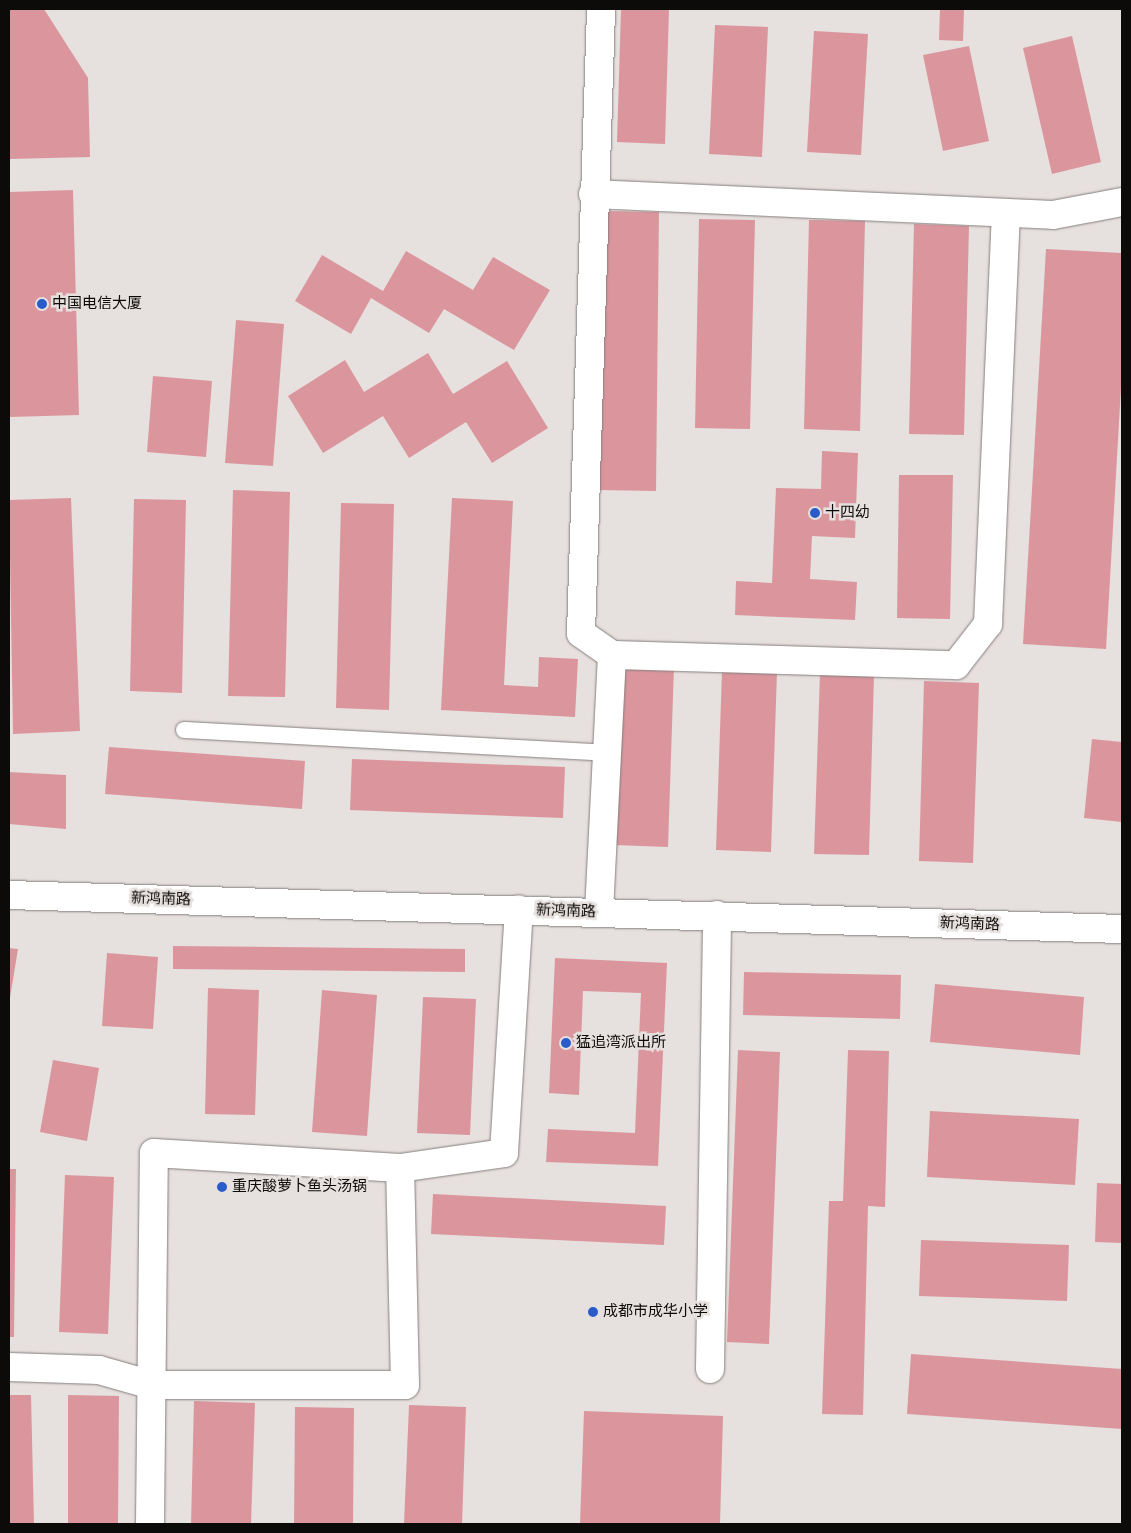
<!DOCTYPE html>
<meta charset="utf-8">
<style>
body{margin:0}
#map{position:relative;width:1131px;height:1533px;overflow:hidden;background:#e6e0de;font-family:Roboto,"Noto Sans SC",sans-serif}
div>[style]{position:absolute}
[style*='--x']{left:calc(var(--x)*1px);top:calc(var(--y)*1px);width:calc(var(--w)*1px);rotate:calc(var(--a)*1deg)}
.building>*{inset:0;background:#db969d}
.roads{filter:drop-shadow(0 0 1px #847f7d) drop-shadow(0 0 1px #847f7d)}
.service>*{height:16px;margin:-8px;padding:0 8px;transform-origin:8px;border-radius:8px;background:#fff}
.minor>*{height:28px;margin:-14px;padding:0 14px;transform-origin:14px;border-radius:14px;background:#fff}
.tertiary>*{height:28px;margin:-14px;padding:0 14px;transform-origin:14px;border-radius:14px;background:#fff}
.dots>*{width:14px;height:14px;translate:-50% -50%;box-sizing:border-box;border:2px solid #e6e0de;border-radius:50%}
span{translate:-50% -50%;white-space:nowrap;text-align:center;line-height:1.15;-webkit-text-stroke:5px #e6e0de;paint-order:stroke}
.poi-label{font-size:15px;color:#0d0b0a}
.left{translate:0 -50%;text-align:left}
.street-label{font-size:15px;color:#0d0b0a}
.frame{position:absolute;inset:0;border:10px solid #0d0b0a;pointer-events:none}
</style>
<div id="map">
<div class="building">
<i style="clip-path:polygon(9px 9px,44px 9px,88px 78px,90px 157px,9px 159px)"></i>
<i style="clip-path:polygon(621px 9px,669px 9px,665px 144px,617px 142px)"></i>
<i style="clip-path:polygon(940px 9px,964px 9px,963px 41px,939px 40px)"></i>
<i style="clip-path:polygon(715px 25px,768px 27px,762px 157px,709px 154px)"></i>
<i style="clip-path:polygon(814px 31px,868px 34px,861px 155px,807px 152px)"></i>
<i style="clip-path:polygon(1072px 36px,1101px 162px,1052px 174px,1023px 48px)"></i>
<i style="clip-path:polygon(969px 46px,989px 141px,943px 151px,923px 55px)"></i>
<i style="clip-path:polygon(73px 190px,79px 415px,9px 417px,9px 192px)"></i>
<i style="clip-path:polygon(604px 211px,659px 212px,656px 491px,599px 490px)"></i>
<i style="clip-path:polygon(699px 219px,755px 220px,750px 429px,695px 428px)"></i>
<i style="clip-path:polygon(809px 220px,865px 221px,860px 431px,804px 429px)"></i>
<i style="clip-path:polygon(914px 224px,969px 226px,964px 435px,909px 434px)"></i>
<i style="clip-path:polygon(1046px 249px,1122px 253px,1122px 370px,1106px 649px,1023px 644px)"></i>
<i style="clip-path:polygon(406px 251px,473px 290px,493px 257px,550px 290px,514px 350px,444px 309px,429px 333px,371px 298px,351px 334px,295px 301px,322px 255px,383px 291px)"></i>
<i style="clip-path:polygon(236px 320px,284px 324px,273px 466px,225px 463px)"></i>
<i style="clip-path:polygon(428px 353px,453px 394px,507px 361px,548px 428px,492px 463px,466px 422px,409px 458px,383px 416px,323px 453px,288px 396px,345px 360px,364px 392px)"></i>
<i style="clip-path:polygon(153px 376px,212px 381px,206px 457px,147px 452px)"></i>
<i style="clip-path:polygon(822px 451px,858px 453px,855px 538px,812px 536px,810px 579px,857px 582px,855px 620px,735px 615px,736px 581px,772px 583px,776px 488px,821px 489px)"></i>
<i style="clip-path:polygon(899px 475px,953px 475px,950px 619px,897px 618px)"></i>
<i style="clip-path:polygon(233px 490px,290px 492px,285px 697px,228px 696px)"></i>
<i style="clip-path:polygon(71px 498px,80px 731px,13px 734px,9px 500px)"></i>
<i style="clip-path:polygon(452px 498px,513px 501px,504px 685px,538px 687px,539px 657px,578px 659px,575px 717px,441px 710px)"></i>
<i style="clip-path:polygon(134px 499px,186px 500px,182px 693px,130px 691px)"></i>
<i style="clip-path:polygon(341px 503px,394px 504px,389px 710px,336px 708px)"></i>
<i style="clip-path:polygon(620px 665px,674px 666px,668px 847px,614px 845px)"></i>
<i style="clip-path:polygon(722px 670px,777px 672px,771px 852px,716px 850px)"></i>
<i style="clip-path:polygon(820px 673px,874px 675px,869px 855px,814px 854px)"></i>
<i style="clip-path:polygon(924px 681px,979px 683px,973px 863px,919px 861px)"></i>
<i style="clip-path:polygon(1092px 739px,1122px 742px,1122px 822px,1084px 818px)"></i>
<i style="clip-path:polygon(109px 747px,305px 761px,302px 809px,105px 794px)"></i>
<i style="clip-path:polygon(352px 759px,565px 767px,563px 818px,350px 810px)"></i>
<i style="clip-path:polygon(9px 772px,66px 775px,66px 829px,9px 824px)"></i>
<i style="clip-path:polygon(173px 946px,465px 949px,465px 972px,173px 969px)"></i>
<i style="clip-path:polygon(9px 948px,18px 949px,10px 998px,9px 998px)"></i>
<i style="clip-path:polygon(107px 953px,158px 957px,153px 1029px,102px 1026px)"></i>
<i style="clip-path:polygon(555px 958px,667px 963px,658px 1166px,546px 1162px,548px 1129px,635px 1133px,641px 993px,583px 991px,579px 1095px,549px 1093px)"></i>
<i style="clip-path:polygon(744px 972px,901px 975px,900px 1019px,743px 1015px)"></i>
<i style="clip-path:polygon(935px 984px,1084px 997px,1080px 1055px,930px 1042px)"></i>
<i style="clip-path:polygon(208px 988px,259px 990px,255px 1115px,205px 1114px)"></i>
<i style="clip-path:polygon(322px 990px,377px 995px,367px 1136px,312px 1132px)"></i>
<i style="clip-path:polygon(423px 997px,476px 999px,470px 1135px,417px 1133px)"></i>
<i style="clip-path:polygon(738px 1050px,780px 1052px,769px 1344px,727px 1342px)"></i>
<i style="clip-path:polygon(848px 1050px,889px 1051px,885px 1207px,868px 1206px,863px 1415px,822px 1414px,829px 1201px,843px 1201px)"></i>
<i style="clip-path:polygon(53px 1060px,99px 1068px,87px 1141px,40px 1132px)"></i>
<i style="clip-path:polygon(930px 1111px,1079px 1119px,1075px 1185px,927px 1177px)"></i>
<i style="clip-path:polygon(9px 1169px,16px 1169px,14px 1337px,9px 1337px)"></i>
<i style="clip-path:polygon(65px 1175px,114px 1177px,108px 1334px,59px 1332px)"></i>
<i style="clip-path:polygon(1097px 1183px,1122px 1184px,1122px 1243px,1095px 1242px)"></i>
<i style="clip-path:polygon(433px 1194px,666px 1206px,664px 1245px,431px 1234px)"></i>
<i style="clip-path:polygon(921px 1240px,1069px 1245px,1067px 1301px,919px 1296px)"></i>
<i style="clip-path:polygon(911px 1354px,1122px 1369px,1122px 1429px,907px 1414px)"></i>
<i style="clip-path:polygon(9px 1395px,31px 1395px,34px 1524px,9px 1524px)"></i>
<i style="clip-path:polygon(68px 1395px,119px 1396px,118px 1524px,68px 1524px)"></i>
<i style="clip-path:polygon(194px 1401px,255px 1403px,251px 1524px,191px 1524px)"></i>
<i style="clip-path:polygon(409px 1405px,466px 1407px,462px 1524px,404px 1524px)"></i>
<i style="clip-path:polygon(295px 1407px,354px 1408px,353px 1524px,294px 1524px)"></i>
<i style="clip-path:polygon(584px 1411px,723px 1416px,720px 1524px,580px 1524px)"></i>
</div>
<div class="roads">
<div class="service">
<i style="--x:184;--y:730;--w:424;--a:3.1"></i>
</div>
<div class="minor">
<i style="--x:593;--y:194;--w:460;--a:2.6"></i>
<i style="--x:1053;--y:215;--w:70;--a:-10.7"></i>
<i style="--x:612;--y:655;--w:344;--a:1.7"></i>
<i style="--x:956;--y:665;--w:52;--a:-52"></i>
<i style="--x:988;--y:624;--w:411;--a:-87.5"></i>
<i style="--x:599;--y:912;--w:257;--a:-87.1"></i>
<i style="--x:612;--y:655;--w:38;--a:-145"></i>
<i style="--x:581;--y:633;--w:624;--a:-88.16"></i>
<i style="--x:9;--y:1367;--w:90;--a:1.9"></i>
<i style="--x:99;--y:1370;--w:55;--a:15.8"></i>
<i style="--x:152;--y:1385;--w:253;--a:0"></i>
<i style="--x:405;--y:1385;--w:217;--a:-91.3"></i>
<i style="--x:710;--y:1369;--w:454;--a:-89.1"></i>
<i style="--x:150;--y:1524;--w:371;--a:-89.4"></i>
<i style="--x:154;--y:1153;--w:246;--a:3.5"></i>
<i style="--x:400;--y:1168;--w:105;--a:-8.2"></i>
<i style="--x:504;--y:1153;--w:244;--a:-86.5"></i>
</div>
<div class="tertiary">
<i style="--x:9;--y:895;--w:1114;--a:1.75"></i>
</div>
</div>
<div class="dots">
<i style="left:42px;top:304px;background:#295cca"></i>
<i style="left:815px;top:513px;background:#295cca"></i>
<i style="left:566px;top:1043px;background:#295cca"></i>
<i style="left:222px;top:1187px;background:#295cca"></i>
<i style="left:593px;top:1312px;background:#295cca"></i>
</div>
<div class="poi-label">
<span class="left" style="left:52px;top:304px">中国电信大厦</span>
<span class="left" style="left:825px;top:513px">十四幼</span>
<span class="left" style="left:576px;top:1043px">猛追湾派出所</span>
<span class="left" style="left:232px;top:1187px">重庆酸萝卜鱼头汤锅</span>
<span class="left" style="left:603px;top:1312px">成都市成华小学</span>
</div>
<div class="street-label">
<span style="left:161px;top:899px;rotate:2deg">新鸿南路</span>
<span style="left:566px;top:911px;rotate:2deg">新鸿南路</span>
<span style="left:970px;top:924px;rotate:2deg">新鸿南路</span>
</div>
<div class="frame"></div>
</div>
